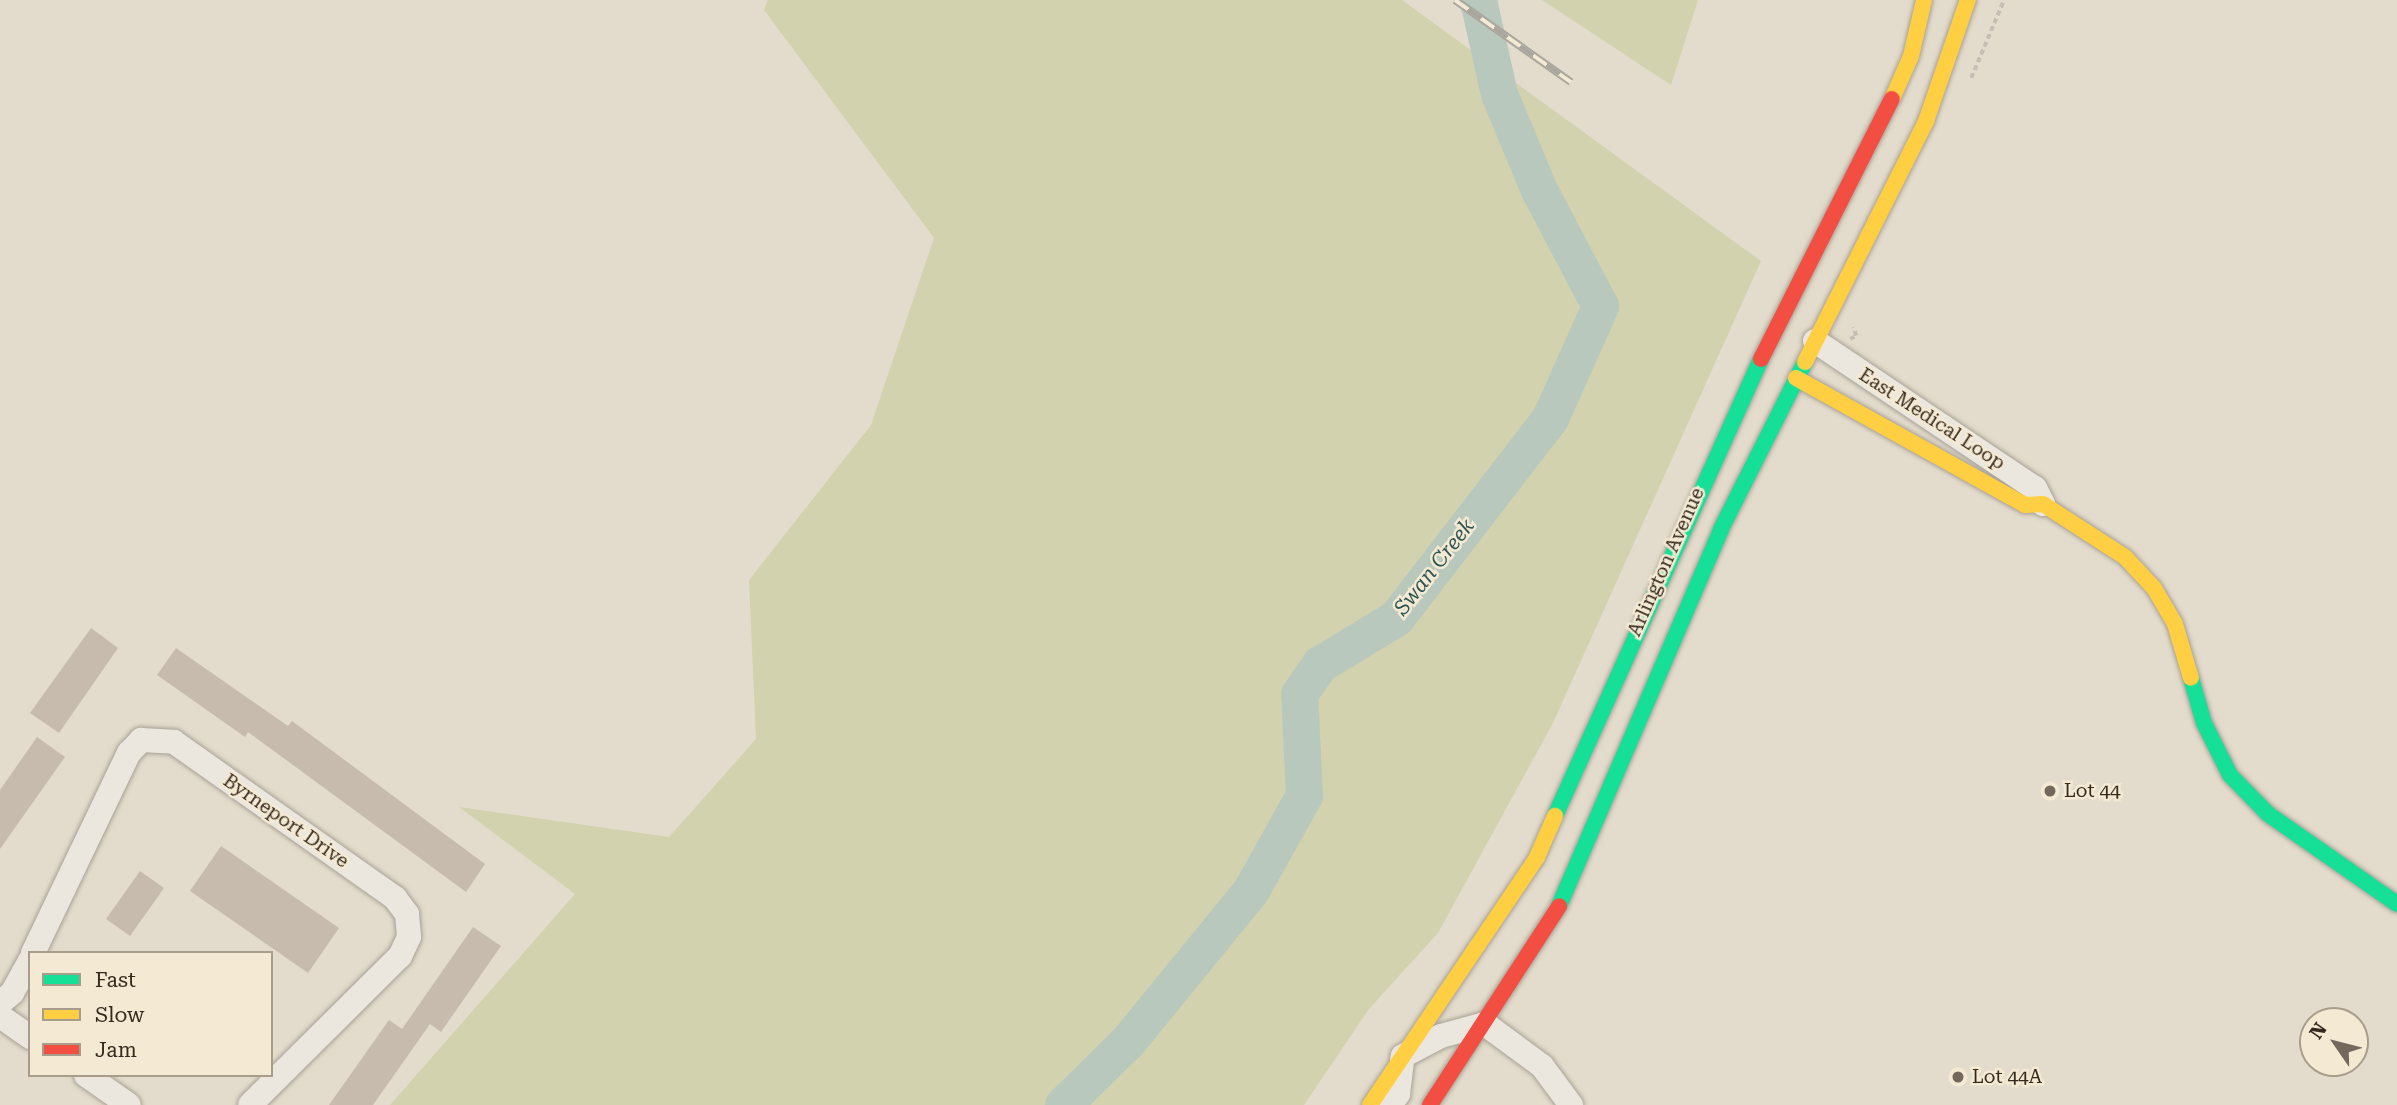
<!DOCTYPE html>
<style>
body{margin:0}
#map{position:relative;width:2397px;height:1105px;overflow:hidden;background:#e3dccc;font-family:"Roboto Serif",serif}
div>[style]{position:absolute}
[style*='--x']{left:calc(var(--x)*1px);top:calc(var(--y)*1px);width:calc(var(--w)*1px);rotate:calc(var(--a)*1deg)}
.green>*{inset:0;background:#d2d2af}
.river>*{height:37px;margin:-18.5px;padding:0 18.5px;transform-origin:18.5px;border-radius:18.5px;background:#b8c8bd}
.building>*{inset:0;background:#c7bbad}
.path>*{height:3.5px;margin-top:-1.75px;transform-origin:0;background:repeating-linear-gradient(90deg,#c4beb5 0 5px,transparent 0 8.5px)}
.roads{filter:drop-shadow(0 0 2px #a8a196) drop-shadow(0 0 2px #a8a196)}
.street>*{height:24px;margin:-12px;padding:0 12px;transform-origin:12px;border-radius:12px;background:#ebe7de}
.fast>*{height:16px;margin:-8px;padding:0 8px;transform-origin:8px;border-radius:8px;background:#16e098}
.slow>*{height:16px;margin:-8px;padding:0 8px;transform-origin:8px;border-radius:8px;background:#ffcf43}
.jam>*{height:16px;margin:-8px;padding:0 8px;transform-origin:8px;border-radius:8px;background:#f24e42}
.rail>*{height:8px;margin-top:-4px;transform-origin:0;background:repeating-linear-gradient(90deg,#f4ead3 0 16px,#aaa69e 0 32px);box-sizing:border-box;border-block:2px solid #aaa69e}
.dots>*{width:19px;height:19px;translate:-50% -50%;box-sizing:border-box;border:4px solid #f4ead3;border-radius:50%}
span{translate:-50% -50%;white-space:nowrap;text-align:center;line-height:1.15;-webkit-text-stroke:5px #f4ead3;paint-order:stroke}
.street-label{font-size:19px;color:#362a1e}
.poi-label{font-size:19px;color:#362a1e}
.left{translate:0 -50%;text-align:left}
.water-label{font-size:21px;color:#2e5553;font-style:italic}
.legend{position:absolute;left:28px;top:951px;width:245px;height:126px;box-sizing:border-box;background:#f4ead3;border:2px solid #a89d8b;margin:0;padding:9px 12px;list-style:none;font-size:21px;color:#362a1e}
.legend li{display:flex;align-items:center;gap:14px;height:35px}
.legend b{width:35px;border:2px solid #a89d8b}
.north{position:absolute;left:2299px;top:1007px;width:70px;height:70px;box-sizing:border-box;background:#f4ead3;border:2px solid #a89d8b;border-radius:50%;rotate:305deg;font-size:19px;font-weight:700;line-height:28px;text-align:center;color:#362a1e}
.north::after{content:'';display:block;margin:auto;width:24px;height:32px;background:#73685b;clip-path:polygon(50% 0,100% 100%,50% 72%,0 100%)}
</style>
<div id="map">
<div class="green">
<i style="clip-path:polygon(768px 0,1402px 0,1761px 261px,1553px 723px,1438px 933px,1369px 1009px,1304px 1105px,390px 1105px,575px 894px,459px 807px,669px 837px,756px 739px,749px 580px,871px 425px,934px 238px,764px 10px)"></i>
<i style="clip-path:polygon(1542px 0,1698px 0,1671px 85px)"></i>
</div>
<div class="river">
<i style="--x:1063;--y:1105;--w:91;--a:-44.6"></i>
<i style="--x:1128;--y:1041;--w:195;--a:-50.8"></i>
<i style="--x:1251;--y:890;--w:109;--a:-60.8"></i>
<i style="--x:1304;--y:795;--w:101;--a:-92.8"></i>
<i style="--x:1299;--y:694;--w:37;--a:-55"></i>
<i style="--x:1320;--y:664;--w:89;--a:-31.2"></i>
<i style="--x:1396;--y:618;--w:252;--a:-52.4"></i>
<i style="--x:1550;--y:418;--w:123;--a:-65.9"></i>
<i style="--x:1600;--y:306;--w:131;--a:-117.7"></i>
<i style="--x:1539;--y:190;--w:104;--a:-112.6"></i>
<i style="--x:1499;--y:94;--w:96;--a:-102.6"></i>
</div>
<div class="building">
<i style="clip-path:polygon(91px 628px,118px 648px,59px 733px,30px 713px)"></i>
<i style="clip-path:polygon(176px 648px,288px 726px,292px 721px,485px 864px,466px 892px,248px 732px,245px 737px,157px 675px)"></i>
<i style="clip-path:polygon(37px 737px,65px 757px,0 849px,0 790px)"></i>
<i style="clip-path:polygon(221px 846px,339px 928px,308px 973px,190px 891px)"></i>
<i style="clip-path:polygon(140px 871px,164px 888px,130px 936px,106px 919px)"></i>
<i style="clip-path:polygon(473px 927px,501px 946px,441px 1032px,430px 1024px,373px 1105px,329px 1105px,389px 1020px,402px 1029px)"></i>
</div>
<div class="path">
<i style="--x:1971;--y:78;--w:85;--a:-67.1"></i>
<i style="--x:1850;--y:339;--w:7;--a:-27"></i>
<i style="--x:1856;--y:336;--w:9;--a:-108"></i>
</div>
<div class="roads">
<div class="street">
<i style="--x:1815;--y:341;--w:265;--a:33.8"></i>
<i style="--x:2035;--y:488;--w:18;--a:63"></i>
<i style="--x:33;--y:953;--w:222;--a:-64.4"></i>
<i style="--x:129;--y:753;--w:18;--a:-47"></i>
<i style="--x:141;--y:740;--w:33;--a:3"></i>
<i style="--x:174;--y:742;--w:271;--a:35.2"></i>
<i style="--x:395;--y:898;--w:20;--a:53"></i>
<i style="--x:407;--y:914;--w:23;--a:85"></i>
<i style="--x:409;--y:937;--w:21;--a:115"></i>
<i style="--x:400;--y:956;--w:211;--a:135.2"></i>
<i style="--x:0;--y:1003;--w:16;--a:-40"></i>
<i style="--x:12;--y:993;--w:38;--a:-61"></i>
<i style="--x:0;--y:1016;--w:37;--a:35"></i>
<i style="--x:86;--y:1075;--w:52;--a:34.9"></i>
<i style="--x:1390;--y:1105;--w:14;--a:-54"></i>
<i style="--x:1398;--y:1094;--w:38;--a:-83"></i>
<i style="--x:1403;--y:1056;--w:43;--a:-27.8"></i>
<i style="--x:1441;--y:1036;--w:46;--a:-15.3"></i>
<i style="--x:1485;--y:1024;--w:71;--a:36.4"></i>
<i style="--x:1542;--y:1066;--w:49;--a:53.4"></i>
</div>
<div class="fast">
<i style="--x:2191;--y:678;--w:47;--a:73.9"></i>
<i style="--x:2204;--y:723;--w:58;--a:63.4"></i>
<i style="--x:2230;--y:775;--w:54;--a:45.7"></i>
<i style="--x:2268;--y:814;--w:157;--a:34.9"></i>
<i style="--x:1555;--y:816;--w:501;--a:-65.74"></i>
<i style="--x:1559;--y:906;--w:410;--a:-66.7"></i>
<i style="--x:1721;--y:529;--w:187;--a:-63.3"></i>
</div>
<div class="slow">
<i style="--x:1892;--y:99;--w:47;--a:-66.2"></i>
<i style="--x:1911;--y:56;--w:57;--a:-76.9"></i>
<i style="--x:1805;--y:362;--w:270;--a:-63.3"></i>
<i style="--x:1926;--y:121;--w:128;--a:-70.9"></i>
<i style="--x:1796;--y:378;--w:262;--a:29"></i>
<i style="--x:2025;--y:505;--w:18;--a:-3"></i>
<i style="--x:2043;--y:504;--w:98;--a:32.9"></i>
<i style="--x:2125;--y:557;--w:42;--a:46.9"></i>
<i style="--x:2154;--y:588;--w:42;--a:59.7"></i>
<i style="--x:2175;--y:624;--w:56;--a:73.5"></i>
<i style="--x:1370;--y:1105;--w:299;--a:-56"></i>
<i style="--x:1537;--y:857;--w:45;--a:-66.3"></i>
</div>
<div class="jam">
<i style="--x:1761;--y:359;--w:291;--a:-63.3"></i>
<i style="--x:1430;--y:1105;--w:237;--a:-57"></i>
</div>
</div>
<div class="rail">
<i style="--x:1455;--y:0;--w:142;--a:35.3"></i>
</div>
<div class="dots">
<i style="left:2050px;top:791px;background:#73685b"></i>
<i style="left:1958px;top:1077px;background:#73685b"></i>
</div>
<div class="street-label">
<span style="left:1932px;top:419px;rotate:33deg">East Medical Loop</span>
<span style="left:1666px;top:562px;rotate:-66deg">Arlington Avenue</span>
<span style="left:286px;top:821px;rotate:35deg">Byrneport Drive</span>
</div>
<div class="poi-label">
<span class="left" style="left:2064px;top:791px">Lot 44</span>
<span class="left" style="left:1972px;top:1077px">Lot 44A</span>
</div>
<div class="water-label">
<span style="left:1434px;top:567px;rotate:-52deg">Swan Creek</span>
</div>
<ul class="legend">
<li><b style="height:9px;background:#16e098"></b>Fast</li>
<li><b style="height:9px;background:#ffcf43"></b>Slow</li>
<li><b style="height:9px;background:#f24e42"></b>Jam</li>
</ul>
<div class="north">N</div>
</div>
